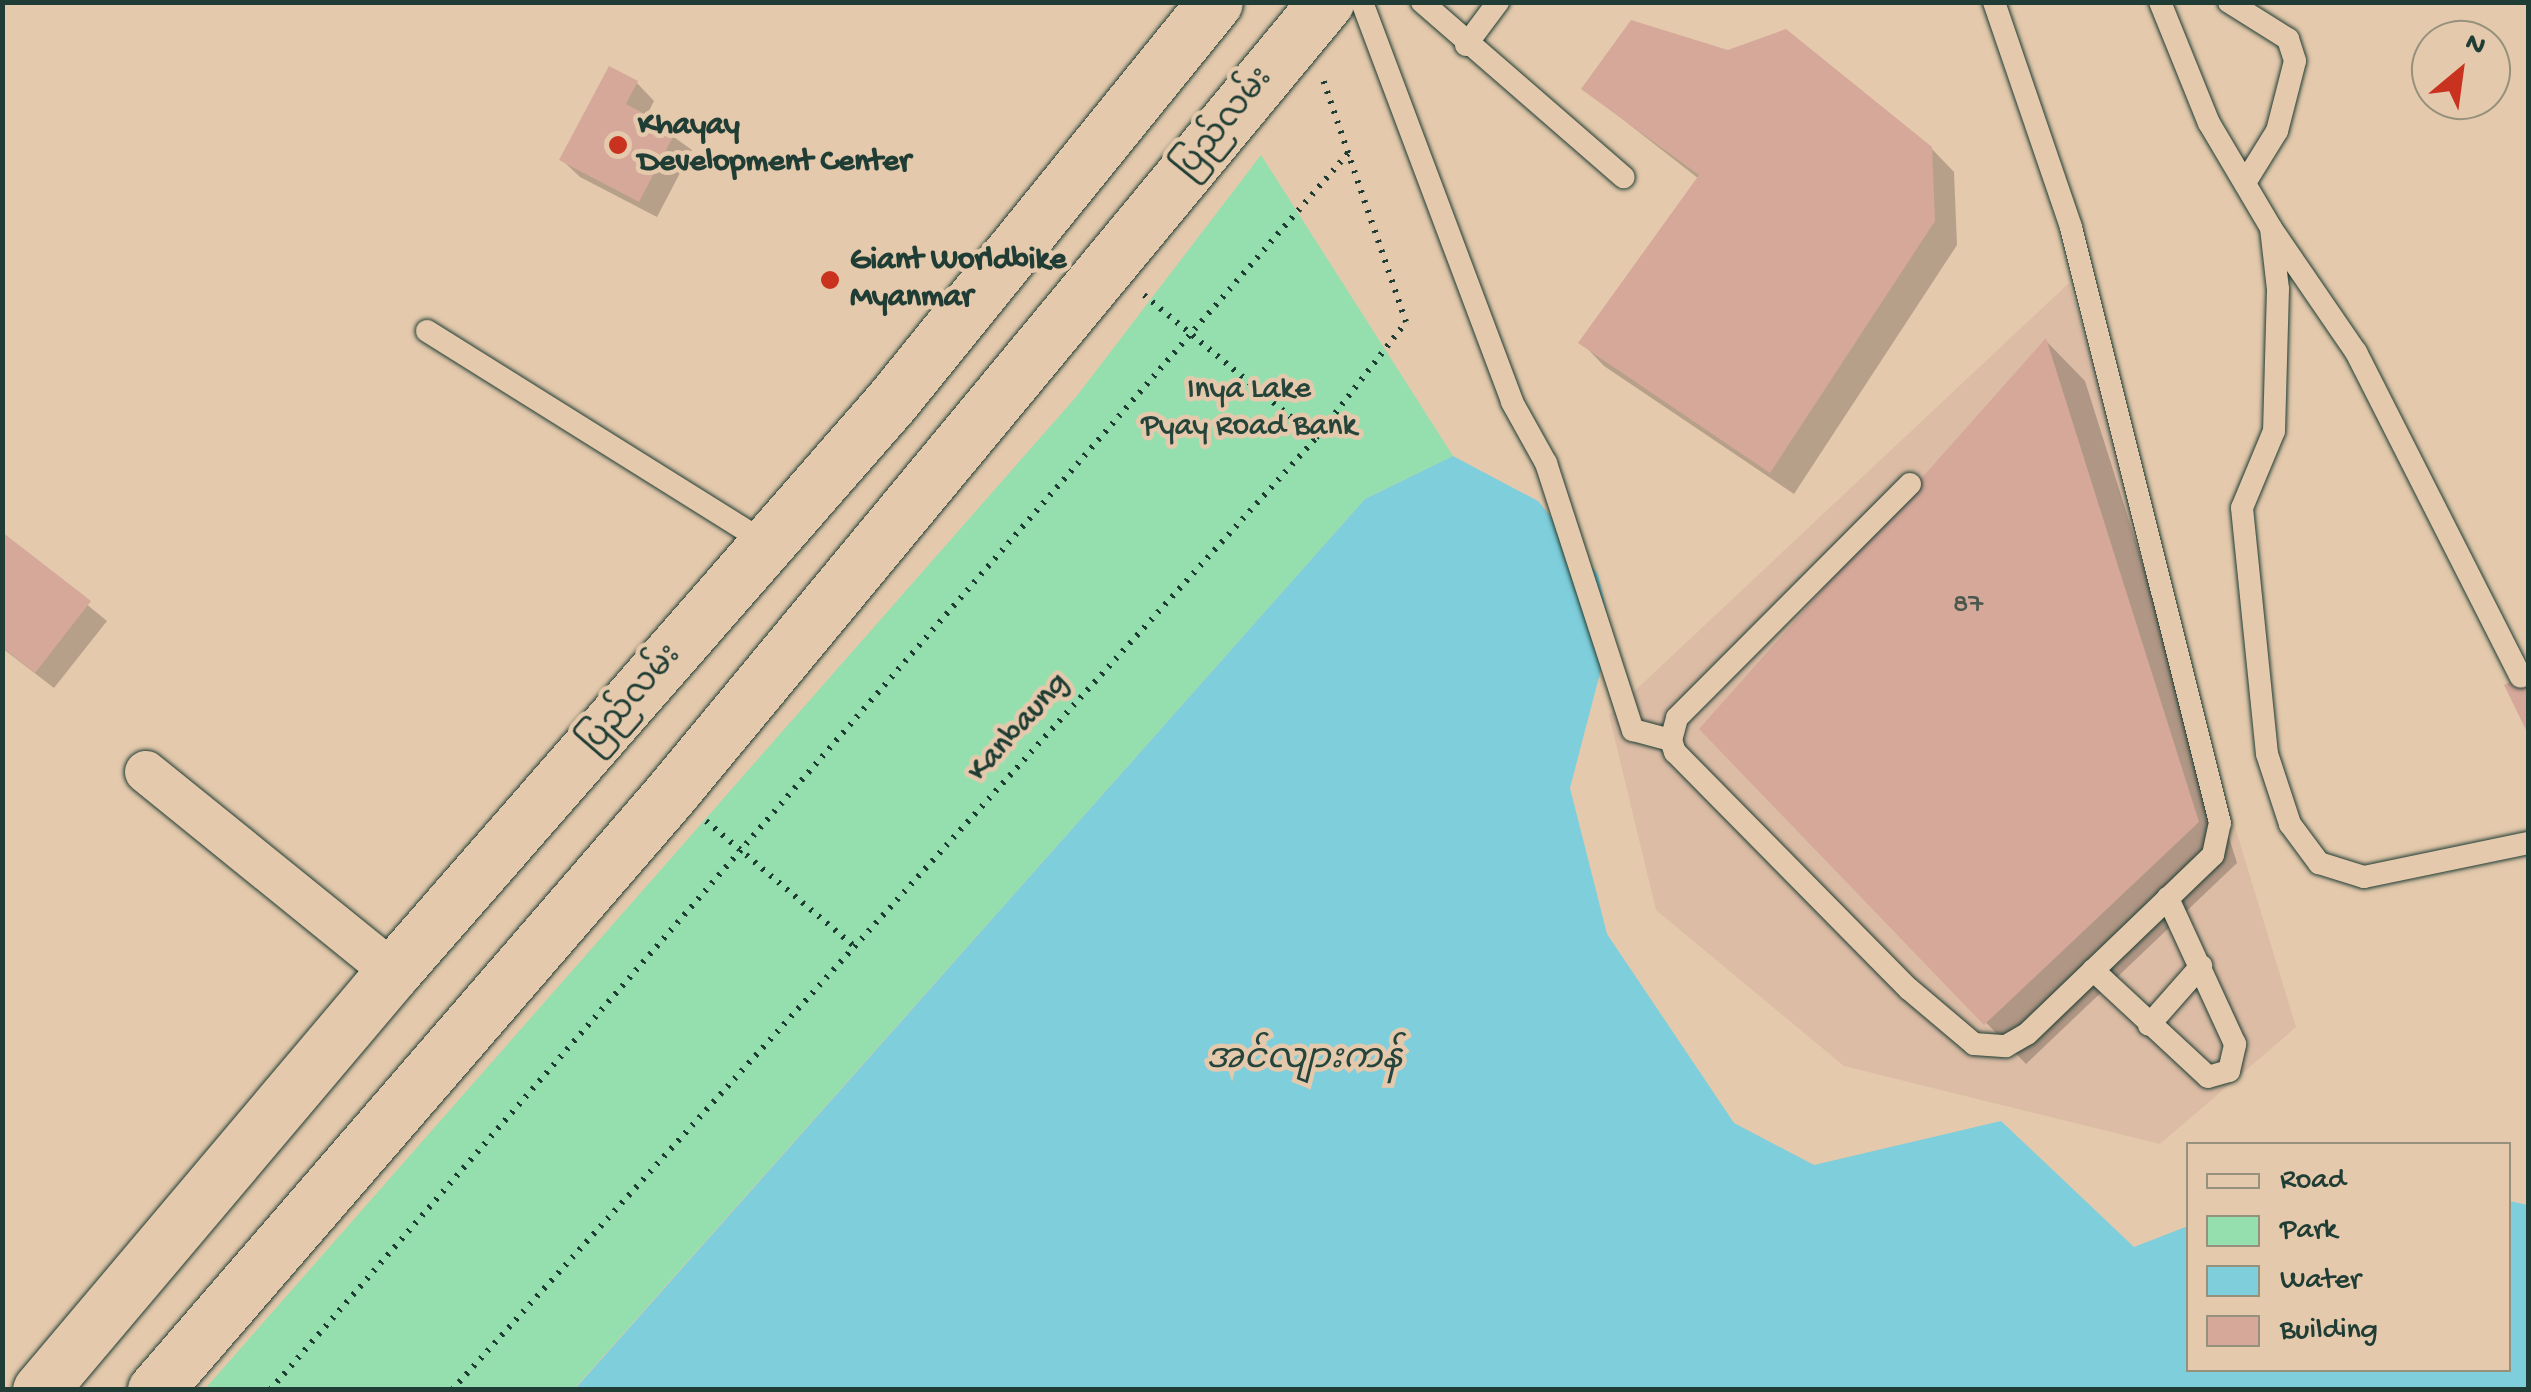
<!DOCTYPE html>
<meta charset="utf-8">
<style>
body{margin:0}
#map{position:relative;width:2531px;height:1392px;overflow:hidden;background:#e4c9ac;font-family:"Gochi Hand","Noto Sans Myanmar",sans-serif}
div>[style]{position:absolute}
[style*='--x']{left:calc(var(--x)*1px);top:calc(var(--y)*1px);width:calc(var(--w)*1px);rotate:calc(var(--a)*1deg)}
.built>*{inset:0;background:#dcbca5}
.green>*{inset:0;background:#95dfae}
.water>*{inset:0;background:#7fcedb}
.shadow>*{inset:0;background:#0003}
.building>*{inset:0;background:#d5a89a}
.path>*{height:6px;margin-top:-3px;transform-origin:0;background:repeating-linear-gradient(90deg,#1f3d34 0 2.5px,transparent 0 10.5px)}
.roads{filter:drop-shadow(0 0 2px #1f3d34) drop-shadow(0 0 2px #1f3d34)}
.lane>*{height:22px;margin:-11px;padding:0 11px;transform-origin:11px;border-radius:11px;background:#e4c9ac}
.street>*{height:42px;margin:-21px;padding:0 21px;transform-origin:21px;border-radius:21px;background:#e4c9ac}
.highway>*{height:55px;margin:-27.5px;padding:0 27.5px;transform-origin:27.5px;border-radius:27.5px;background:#e4c9ac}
.dots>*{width:28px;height:28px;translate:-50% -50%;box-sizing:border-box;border:5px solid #e4c9ac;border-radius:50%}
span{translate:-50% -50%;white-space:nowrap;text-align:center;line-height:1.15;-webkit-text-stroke:9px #e4c9ac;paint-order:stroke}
.number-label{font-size:28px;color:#4c584e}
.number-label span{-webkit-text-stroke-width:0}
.street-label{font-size:32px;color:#1f3d34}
.poi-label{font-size:32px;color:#1f3d34;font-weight:700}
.left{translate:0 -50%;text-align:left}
.park-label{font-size:32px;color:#25453a}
.water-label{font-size:35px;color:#24443c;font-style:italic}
.frame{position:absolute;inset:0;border:5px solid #1f3d34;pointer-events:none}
.legend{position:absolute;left:2186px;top:1142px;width:325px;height:230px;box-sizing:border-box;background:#e4c9ac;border:2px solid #95917c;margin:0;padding:12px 18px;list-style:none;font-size:30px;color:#1f3d34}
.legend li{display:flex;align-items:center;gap:20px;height:50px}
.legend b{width:50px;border:2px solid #95917c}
.north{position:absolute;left:2411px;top:20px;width:100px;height:100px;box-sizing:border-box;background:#e4c9ac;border:2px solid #95917c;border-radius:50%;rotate:29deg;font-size:28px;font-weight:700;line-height:40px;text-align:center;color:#1f3d34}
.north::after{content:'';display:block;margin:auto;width:35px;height:45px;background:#c8321e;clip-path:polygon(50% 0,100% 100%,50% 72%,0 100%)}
</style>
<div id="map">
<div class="built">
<i style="clip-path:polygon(2069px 283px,2296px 1027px,2160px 1144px,1844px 1066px,1656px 910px,1609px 715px)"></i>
</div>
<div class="green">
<i style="clip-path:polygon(1261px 155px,1453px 456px,1365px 499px,574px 1389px,204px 1390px,1076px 397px)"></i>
</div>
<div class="water">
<i style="clip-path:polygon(1453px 456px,1538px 501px,1598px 574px,1611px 631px,1570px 788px,1607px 934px,1734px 1123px,1814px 1165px,2001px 1121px,2134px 1247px,2188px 1226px,2188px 1370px,2508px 1370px,2509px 1201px,2528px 1205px,2528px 1389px,574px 1390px,1365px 499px)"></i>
</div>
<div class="shadow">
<i style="clip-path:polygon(637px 83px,654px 101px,646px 117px,692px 150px,657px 217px,580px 177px,562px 160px)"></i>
<i style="clip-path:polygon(1584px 89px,1931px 148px,1954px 172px,1957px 245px,1794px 494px,1604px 366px,1582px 343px,1699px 179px)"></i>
<i style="clip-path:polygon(2046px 341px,2085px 381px,2237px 863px,2026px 1064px,1703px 729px)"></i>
<i style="clip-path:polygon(2px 535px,107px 621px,54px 688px,2px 648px)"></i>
</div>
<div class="building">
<i style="clip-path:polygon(1631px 20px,1728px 50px,1786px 29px,1932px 147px,1935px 221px,1770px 473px,1578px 343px,1699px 175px,1581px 89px)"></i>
<i style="clip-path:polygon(609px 66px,638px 81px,626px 104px,676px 131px,639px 202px,559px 160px)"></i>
<i style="clip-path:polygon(2046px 338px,2199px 822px,1984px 1025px,1699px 729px)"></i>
<i style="clip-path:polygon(2px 532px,91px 601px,35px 673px,2px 647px)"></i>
<i style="clip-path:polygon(2528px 673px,2528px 734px,2504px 685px)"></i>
</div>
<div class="path">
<i style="--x:1144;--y:295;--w:224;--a:39.7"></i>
<i style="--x:706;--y:821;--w:194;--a:40.2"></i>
<i style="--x:270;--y:1390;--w:1644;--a:-48.92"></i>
<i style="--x:452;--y:1390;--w:1286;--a:-47.77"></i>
<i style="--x:1316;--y:438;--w:147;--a:-52.2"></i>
<i style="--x:1406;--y:322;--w:256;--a:-108.9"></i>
</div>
<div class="roads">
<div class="lane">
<i style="--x:1362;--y:2;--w:427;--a:69.4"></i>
<i style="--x:1512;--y:402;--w:70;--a:60.9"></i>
<i style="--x:1546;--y:463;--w:281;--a:72"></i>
<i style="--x:1633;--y:730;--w:39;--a:15"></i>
<i style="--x:1422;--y:2;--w:267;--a:41"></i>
<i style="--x:2160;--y:2;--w:131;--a:68"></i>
<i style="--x:2209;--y:123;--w:122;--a:59.4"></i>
<i style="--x:2271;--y:228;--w:61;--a:83.5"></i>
<i style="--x:2278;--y:289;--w:142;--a:91.6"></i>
<i style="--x:2274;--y:431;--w:83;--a:112.6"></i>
<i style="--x:2242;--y:508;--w:247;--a:84.2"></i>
<i style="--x:2267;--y:754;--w:74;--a:71.8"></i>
<i style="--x:2290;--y:824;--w:49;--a:53.4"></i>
<i style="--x:2319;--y:863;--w:47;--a:17.3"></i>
<i style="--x:2364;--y:877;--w:167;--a:-11.7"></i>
<i style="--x:2229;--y:2;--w:70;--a:32.1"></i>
<i style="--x:2288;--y:39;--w:23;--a:72"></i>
<i style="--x:2295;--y:61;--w:72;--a:104.4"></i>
<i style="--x:2277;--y:131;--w:59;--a:121.8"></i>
<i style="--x:1466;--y:45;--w:54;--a:-53.3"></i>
<i style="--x:2273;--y:231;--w:147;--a:55.6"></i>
<i style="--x:2356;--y:352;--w:364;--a:63.1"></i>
<i style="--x:427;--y:331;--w:400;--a:32"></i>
<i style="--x:1910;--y:484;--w:330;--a:134.9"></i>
<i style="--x:1677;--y:718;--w:23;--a:105"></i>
<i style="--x:1671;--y:740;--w:13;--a:72"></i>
<i style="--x:1675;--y:752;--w:333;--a:45.4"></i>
<i style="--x:1909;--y:989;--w:85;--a:40.2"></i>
<i style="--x:1974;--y:1044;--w:32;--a:4"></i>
<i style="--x:2006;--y:1046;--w:24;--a:-30"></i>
<i style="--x:2027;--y:1034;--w:258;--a:-43.9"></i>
<i style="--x:2213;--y:855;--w:33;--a:-78"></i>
<i style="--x:2220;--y:823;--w:614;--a:-104.04"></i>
<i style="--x:2071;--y:227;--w:238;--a:-108.9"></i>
<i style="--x:2093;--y:970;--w:157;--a:42.9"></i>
<i style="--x:2208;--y:1077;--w:22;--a:-16"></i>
<i style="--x:2229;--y:1071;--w:28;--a:-77"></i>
<i style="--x:2235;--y:1044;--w:161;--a:-114.7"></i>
<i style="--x:2149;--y:1025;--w:79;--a:-48.6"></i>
</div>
<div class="street">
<i style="--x:146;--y:772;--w:318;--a:39"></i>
</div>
<div class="highway">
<i style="--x:40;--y:1390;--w:547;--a:-49.82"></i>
<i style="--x:393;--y:972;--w:758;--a:-48.85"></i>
<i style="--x:892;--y:401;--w:513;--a:-51.01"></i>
<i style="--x:155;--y:1390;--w:791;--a:-49.15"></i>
<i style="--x:672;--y:792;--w:1026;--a:-50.38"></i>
</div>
</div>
<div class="dots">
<i style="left:618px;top:145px;background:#c8321e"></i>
<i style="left:830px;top:280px;background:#c8321e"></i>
</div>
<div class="number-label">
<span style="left:1968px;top:606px">87</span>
</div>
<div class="street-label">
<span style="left:1226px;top:125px;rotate:-51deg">ပြည်လမ်း</span>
<span style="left:633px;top:701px;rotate:-49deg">ပြည်လမ်း</span>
<span style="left:1019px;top:728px;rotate:-48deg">Kanbaung</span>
</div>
<div class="poi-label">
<span class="left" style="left:638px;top:145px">Khayay<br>Development Center</span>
<span class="left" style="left:850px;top:280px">Giant Worldbike<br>Myanmar</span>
</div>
<div class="park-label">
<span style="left:1249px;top:409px">Inya Lake<br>Pyay Road Bank</span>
</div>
<div class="water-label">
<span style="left:1304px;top:1061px">အင်လျားကန်</span>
</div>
<div class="frame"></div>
<ul class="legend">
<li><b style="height:12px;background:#e4c9ac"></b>Road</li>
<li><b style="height:28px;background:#95dfae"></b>Park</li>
<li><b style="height:28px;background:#7fcedb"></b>Water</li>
<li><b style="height:28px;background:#d5a89a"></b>Building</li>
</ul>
<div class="north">N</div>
</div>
